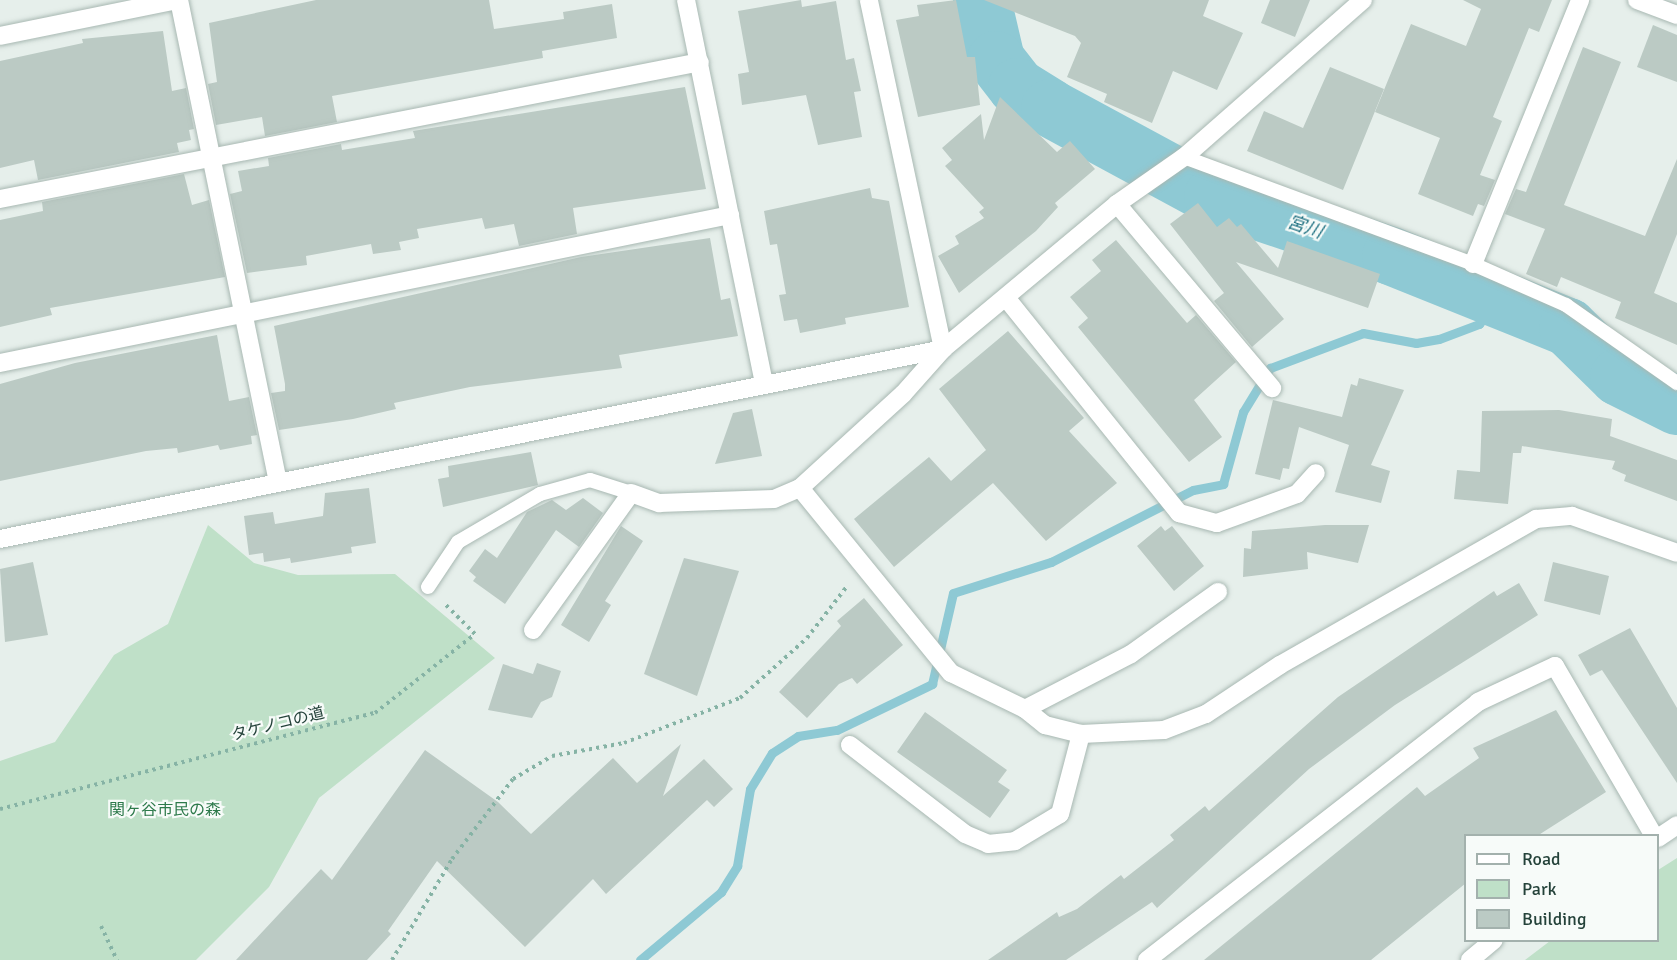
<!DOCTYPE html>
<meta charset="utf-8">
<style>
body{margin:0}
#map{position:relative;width:1677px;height:960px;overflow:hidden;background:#e6efeb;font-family:Signika,"Noto Sans JP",sans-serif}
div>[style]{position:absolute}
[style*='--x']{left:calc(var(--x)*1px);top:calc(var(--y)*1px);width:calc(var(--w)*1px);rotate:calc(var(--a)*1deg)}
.green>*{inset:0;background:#bfe0c8}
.stream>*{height:9px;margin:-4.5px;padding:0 4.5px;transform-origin:4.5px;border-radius:4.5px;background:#8ec9d4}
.river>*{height:58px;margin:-29px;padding:0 29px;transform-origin:29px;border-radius:29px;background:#8ec9d4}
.building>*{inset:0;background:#bbcac4}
.path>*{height:4px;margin-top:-2px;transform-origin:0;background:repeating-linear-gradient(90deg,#86b3a5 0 3px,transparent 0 7.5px)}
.roads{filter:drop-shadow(0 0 2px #a8b8b2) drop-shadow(0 0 2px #a8b8b2)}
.lane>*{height:14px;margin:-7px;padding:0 7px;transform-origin:7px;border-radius:7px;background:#fff}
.street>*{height:18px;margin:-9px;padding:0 9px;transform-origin:9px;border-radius:9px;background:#fff}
.secondary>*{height:18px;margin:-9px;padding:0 9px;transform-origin:9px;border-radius:9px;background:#fff}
span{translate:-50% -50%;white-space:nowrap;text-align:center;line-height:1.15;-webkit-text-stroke:4.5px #f7fbf9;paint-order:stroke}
.street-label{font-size:16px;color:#24423a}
.park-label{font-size:16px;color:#2d7a4b}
.water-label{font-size:18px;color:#1c6f80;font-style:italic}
.legend{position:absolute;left:1464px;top:834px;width:195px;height:108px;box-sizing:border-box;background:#f7fbf9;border:2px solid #a3b1ad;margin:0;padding:8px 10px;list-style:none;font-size:18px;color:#24423a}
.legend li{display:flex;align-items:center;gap:12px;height:30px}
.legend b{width:30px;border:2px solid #a3b1ad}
</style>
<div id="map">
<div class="green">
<i style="clip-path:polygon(208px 525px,254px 563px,298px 575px,395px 574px,495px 658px,319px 798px,269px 887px,196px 960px,0 960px,0 761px,55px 742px,114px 655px,168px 624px)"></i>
<i style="clip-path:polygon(1677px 858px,1677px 960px,1525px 960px,1550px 941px,1658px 940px,1658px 870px)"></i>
</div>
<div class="stream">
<i style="--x:640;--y:960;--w:106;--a:-40"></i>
<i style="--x:721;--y:892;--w:31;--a:-58"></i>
<i style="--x:737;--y:866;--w:78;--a:-80.4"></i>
<i style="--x:750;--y:789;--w:42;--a:-58.6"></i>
<i style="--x:772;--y:753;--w:31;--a:-33"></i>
<i style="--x:798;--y:736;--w:39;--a:-9"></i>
<i style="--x:837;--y:730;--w:106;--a:-25.8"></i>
<i style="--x:932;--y:684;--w:93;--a:-77"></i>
<i style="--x:953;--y:593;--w:103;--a:-17.6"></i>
<i style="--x:1051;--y:562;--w:159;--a:-26.9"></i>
<i style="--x:1193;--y:490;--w:31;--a:-11"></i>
<i style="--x:1223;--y:484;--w:75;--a:-74.5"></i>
<i style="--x:1243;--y:412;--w:52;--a:-58.5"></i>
<i style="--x:1270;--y:368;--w:99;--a:-20.6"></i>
<i style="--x:1363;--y:333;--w:54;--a:10.7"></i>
<i style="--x:1416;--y:343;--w:23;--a:-10"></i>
<i style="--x:1439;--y:339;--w:43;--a:-20.6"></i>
<i style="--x:1479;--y:324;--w:35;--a:-51"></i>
</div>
<div class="river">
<i style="--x:982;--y:0;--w:62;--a:76.9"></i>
<i style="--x:996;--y:60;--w:34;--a:52"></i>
<i style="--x:1017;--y:87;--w:39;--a:32"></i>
<i style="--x:1050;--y:108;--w:185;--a:28.4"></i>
<i style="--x:1213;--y:196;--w:188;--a:18.6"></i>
<i style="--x:1391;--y:256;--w:191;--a:21.9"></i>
<i style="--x:1568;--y:327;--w:71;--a:44.4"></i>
<i style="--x:1619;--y:377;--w:65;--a:26.6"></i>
</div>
<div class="building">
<i style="clip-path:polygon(316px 0,489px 0,494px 29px,564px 19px,563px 12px,612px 4px,617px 38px,542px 51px,543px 58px,332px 96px,337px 122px,265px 136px,262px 117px,216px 125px,208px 84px,217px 82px,209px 23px)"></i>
<i style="clip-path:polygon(801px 0,802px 7px,836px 1px,846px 60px,854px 58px,861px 91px,854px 92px,862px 137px,818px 145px,806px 95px,742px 105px,738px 74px,749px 72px,738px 11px)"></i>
<i style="clip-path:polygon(956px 0,967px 57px,975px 57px,980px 105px,918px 117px,896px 20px,919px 16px,917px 5px)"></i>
<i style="clip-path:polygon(984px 0,1209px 0,1203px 16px,1243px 33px,1217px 90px,1173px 71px,1152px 123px,1104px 102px,1107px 94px,1067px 77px,1081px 43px,1075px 36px)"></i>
<i style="clip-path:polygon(1270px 0,1310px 0,1295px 37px,1261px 23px)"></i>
<i style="clip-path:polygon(1463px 0,1552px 0,1539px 32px,1529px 28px,1493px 117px,1502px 121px,1480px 175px,1495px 180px,1484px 206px,1478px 204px,1473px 216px,1418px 194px,1440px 138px,1375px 112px,1411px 24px,1466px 46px,1481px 9px)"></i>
<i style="clip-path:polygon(1653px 25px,1677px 35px,1677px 82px,1637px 67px)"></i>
<i style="clip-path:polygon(163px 31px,172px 91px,186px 88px,194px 129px,189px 130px,191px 140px,177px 143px,179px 152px,38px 180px,34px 160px,0 168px,0 61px,83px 43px,82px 39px)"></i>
<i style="clip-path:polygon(1583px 47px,1621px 62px,1564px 205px,1645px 236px,1677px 159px,1677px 234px,1654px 293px,1677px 303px,1677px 345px,1615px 318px,1621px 302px,1561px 277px,1557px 287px,1526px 274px,1545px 229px,1505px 214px,1516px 189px,1526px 192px)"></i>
<i style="clip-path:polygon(1330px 67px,1384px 89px,1343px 190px,1247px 151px,1264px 111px,1303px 128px)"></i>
<i style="clip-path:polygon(685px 87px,706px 189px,573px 208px,577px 234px,519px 246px,514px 224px,485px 229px,482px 218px,417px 229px,419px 238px,399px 242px,401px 250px,373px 254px,371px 244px,306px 256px,307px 265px,247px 273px,230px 194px,242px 191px,238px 171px,269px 166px,268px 158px,341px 144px,342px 150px,415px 138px,413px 131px)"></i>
<i style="clip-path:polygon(1000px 97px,1057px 152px,1070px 141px,1095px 169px,1055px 203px,1058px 207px,1036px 231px,959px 293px,938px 256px,959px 244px,955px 236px,984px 218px,979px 212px,984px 208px,945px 166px,952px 160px,942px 148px,981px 114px,984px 140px)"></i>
<i style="clip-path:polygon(184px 174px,192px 205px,209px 200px,225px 277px,50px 308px,52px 315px,0 327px,0 220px,43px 211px,42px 202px)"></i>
<i style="clip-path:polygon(870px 188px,872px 198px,889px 201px,909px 307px,845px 318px,846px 324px,800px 333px,797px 319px,784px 321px,779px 295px,786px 294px,777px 244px,770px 245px,764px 211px)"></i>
<i style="clip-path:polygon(1198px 203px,1217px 227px,1229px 218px,1237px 227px,1241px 224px,1278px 268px,1287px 241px,1380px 274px,1368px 308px,1236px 262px,1284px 319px,1252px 347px,1214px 301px,1224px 293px,1170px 224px)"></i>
<i style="clip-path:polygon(710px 238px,721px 300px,730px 298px,738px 336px,619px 355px,622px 368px,470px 387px,394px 403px,396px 409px,353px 419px,279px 430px,271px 393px,285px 391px,285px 384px,274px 326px,581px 257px)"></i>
<i style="clip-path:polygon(1116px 240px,1187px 323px,1196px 315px,1236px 362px,1194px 400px,1222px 437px,1189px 462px,1078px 327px,1088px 318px,1070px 297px,1101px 271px,1092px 260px)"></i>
<i style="clip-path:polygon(1008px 331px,1084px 418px,1069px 431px,1117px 483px,1046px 541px,993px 483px,894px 567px,854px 519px,929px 457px,951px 481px,986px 450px,939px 389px)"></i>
<i style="clip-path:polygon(217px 335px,229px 401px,249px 397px,257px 435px,251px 436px,252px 444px,220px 450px,218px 445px,178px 453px,177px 448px,146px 451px,0 481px,0 384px,75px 363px)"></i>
<i style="clip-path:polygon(1359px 378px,1404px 390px,1371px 465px,1390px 471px,1381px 503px,1335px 492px,1349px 445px,1299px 427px,1289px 469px,1283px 468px,1280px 480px,1255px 474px,1273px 400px,1342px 417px,1351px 384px,1357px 386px)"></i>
<i style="clip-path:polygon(752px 409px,762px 456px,715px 464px,733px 413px)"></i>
<i style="clip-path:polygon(1559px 410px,1612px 419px,1610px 436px,1677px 460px,1677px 501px,1624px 481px,1626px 475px,1612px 469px,1615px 461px,1522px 446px,1521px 453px,1513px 453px,1508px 504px,1454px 499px,1457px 470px,1480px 472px,1482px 411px)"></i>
<i style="clip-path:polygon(531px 452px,538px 485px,443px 507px,438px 479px,449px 477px,448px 466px)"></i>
<i style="clip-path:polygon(369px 488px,376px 543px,351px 547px,352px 553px,291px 563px,290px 558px,264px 562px,263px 553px,249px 555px,244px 516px,273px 512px,275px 524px,323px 516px,325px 493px)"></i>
<i style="clip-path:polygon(583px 498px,603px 513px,579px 547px,556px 530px,505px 604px,473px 581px,476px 577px,469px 571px,485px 549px,497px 558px,527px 512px,552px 500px,566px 510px)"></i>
<i style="clip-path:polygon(1325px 525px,1369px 525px,1358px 563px,1307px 552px,1308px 569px,1243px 577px,1244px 548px,1251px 549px,1252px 531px)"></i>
<i style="clip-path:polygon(621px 526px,643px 541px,605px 601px,611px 605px,589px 642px,561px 625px)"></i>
<i style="clip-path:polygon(1161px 526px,1165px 531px,1172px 526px,1204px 566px,1174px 591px,1137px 546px)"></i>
<i style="clip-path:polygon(684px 558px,739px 571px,697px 696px,644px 674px)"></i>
<i style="clip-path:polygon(33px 562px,48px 635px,5px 642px,0 569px)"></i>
<i style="clip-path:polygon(1553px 562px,1609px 576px,1600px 615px,1544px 601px)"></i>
<i style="clip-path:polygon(1519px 583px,1538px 615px,1395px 705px,1309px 769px,1157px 908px,1152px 902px,1066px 960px,988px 960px,1057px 912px,1059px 917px,1077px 909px,1121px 875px,1124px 879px,1174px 840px,1170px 835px,1205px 806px,1209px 811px,1338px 697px,1494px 591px,1497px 596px)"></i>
<i style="clip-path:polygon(864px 598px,903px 645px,857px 684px,852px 678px,839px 684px,807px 718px,779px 692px,841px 626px,837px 621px)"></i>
<i style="clip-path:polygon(1630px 628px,1677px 708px,1677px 783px,1602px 670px,1590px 676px,1578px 655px)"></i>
<i style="clip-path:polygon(537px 663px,561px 671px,552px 697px,541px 702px,532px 718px,488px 710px,503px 664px,533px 674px)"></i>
<i style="clip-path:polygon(1556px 710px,1606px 792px,1537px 836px,1466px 836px,1466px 883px,1371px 960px,1204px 960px,1417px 787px,1425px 796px,1479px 758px,1473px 748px)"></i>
<i style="clip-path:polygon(925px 712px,1007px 770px,998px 782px,1010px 790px,990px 818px,897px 752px)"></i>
<i style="clip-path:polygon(681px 744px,663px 796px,704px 759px,733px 789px,714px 807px,707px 800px,606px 894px,593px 879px,525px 947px,437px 861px,388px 931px,391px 934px,367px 960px,236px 960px,321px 869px,332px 880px,425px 750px,498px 802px,531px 834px,613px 758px,637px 783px)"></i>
</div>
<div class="path">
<i style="--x:0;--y:809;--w:387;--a:-14.4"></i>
<i style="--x:375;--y:713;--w:127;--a:-38.3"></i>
<i style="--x:475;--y:634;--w:42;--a:-135"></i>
<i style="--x:101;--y:926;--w:38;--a:65"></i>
<i style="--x:392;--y:960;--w:117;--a:-59.3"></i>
<i style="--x:452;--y:859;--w:101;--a:-52.7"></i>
<i style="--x:513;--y:779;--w:45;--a:-30.5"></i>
<i style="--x:552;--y:756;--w:73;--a:-10.2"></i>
<i style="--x:624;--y:743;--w:124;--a:-21.2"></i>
<i style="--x:740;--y:698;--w:90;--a:-41.8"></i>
<i style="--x:807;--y:638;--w:67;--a:-52.3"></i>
</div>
<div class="roads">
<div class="lane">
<i style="--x:1184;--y:157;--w:308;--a:20.3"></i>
<i style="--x:1473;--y:264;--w:102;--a:23.8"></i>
<i style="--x:1566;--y:305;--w:136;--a:35.1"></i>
<i style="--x:428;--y:587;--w:54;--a:-56.3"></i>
<i style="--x:458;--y:542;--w:95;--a:-30.3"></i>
<i style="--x:540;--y:494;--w:52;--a:-15.6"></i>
<i style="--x:590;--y:480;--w:43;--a:17.6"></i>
</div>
<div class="street">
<i style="--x:1363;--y:0;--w:238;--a:138.7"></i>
<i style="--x:1184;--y:157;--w:82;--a:145"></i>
<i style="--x:1117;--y:204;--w:226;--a:140.2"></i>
<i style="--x:943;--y:349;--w:60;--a:131.6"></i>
<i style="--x:903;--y:394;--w:139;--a:137.6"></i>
<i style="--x:800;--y:488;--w:239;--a:50.8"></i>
<i style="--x:951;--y:673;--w:82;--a:25.9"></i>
<i style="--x:1025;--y:709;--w:26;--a:39"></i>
<i style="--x:1045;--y:725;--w:37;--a:14"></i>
<i style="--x:1081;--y:734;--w:83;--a:-2.8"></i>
<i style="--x:1164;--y:730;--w:45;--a:-20.9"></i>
<i style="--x:1206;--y:714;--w:89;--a:-33.5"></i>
<i style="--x:1280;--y:665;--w:295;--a:-29.7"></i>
<i style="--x:1536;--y:519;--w:36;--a:-5"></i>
<i style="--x:1572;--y:516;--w:111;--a:19.4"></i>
<i style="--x:0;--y:199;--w:713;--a:-11.07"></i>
<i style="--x:1117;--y:204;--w:241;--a:49.9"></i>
<i style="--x:1473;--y:264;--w:285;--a:-67.9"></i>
<i style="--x:1007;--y:299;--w:275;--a:51.2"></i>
<i style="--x:1179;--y:513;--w:39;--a:15"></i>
<i style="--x:1217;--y:523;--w:85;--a:-19.9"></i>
<i style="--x:1297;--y:494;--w:28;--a:-48"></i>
<i style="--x:0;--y:363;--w:745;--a:-11.46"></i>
<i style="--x:533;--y:630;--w:168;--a:-54.4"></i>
<i style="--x:631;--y:493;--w:30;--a:20"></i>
<i style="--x:659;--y:503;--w:115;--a:-2"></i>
<i style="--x:774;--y:499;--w:28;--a:-23"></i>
<i style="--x:1025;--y:709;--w:119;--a:-27.4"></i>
<i style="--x:1131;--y:654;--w:107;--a:-35.5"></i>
<i style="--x:850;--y:745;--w:145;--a:37.7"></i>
<i style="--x:965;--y:834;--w:25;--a:23"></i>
<i style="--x:988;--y:844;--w:27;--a:-6"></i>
<i style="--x:1015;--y:841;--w:52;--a:-31"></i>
<i style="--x:1060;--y:814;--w:83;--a:-75.3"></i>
<i style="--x:1658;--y:838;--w:23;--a:-34"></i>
<i style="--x:1147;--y:960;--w:420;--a:-37.9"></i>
<i style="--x:1478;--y:702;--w:85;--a:-25.1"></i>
<i style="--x:1555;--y:666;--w:197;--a:59.8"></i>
<i style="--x:1470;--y:960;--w:31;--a:-40"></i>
</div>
<div class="secondary">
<i style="--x:179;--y:0;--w:491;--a:78.4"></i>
<i style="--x:686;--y:0;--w:390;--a:78.5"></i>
<i style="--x:1637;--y:0;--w:43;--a:20.6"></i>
<i style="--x:0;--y:36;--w:181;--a:-11.5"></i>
<i style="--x:0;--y:539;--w:962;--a:-11.39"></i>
<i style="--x:943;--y:349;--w:357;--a:-102"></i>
</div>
</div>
<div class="street-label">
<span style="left:278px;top:724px;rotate:-14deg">タケノコの道</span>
</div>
<div class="park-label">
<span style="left:165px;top:810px">関ヶ谷市民の森</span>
</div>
<div class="water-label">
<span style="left:1305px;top:227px;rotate:19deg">宮川</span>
</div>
<ul class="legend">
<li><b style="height:8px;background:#fff"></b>Road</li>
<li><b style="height:16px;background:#bfe0c8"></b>Park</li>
<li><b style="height:16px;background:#bbcac4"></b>Building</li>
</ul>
</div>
